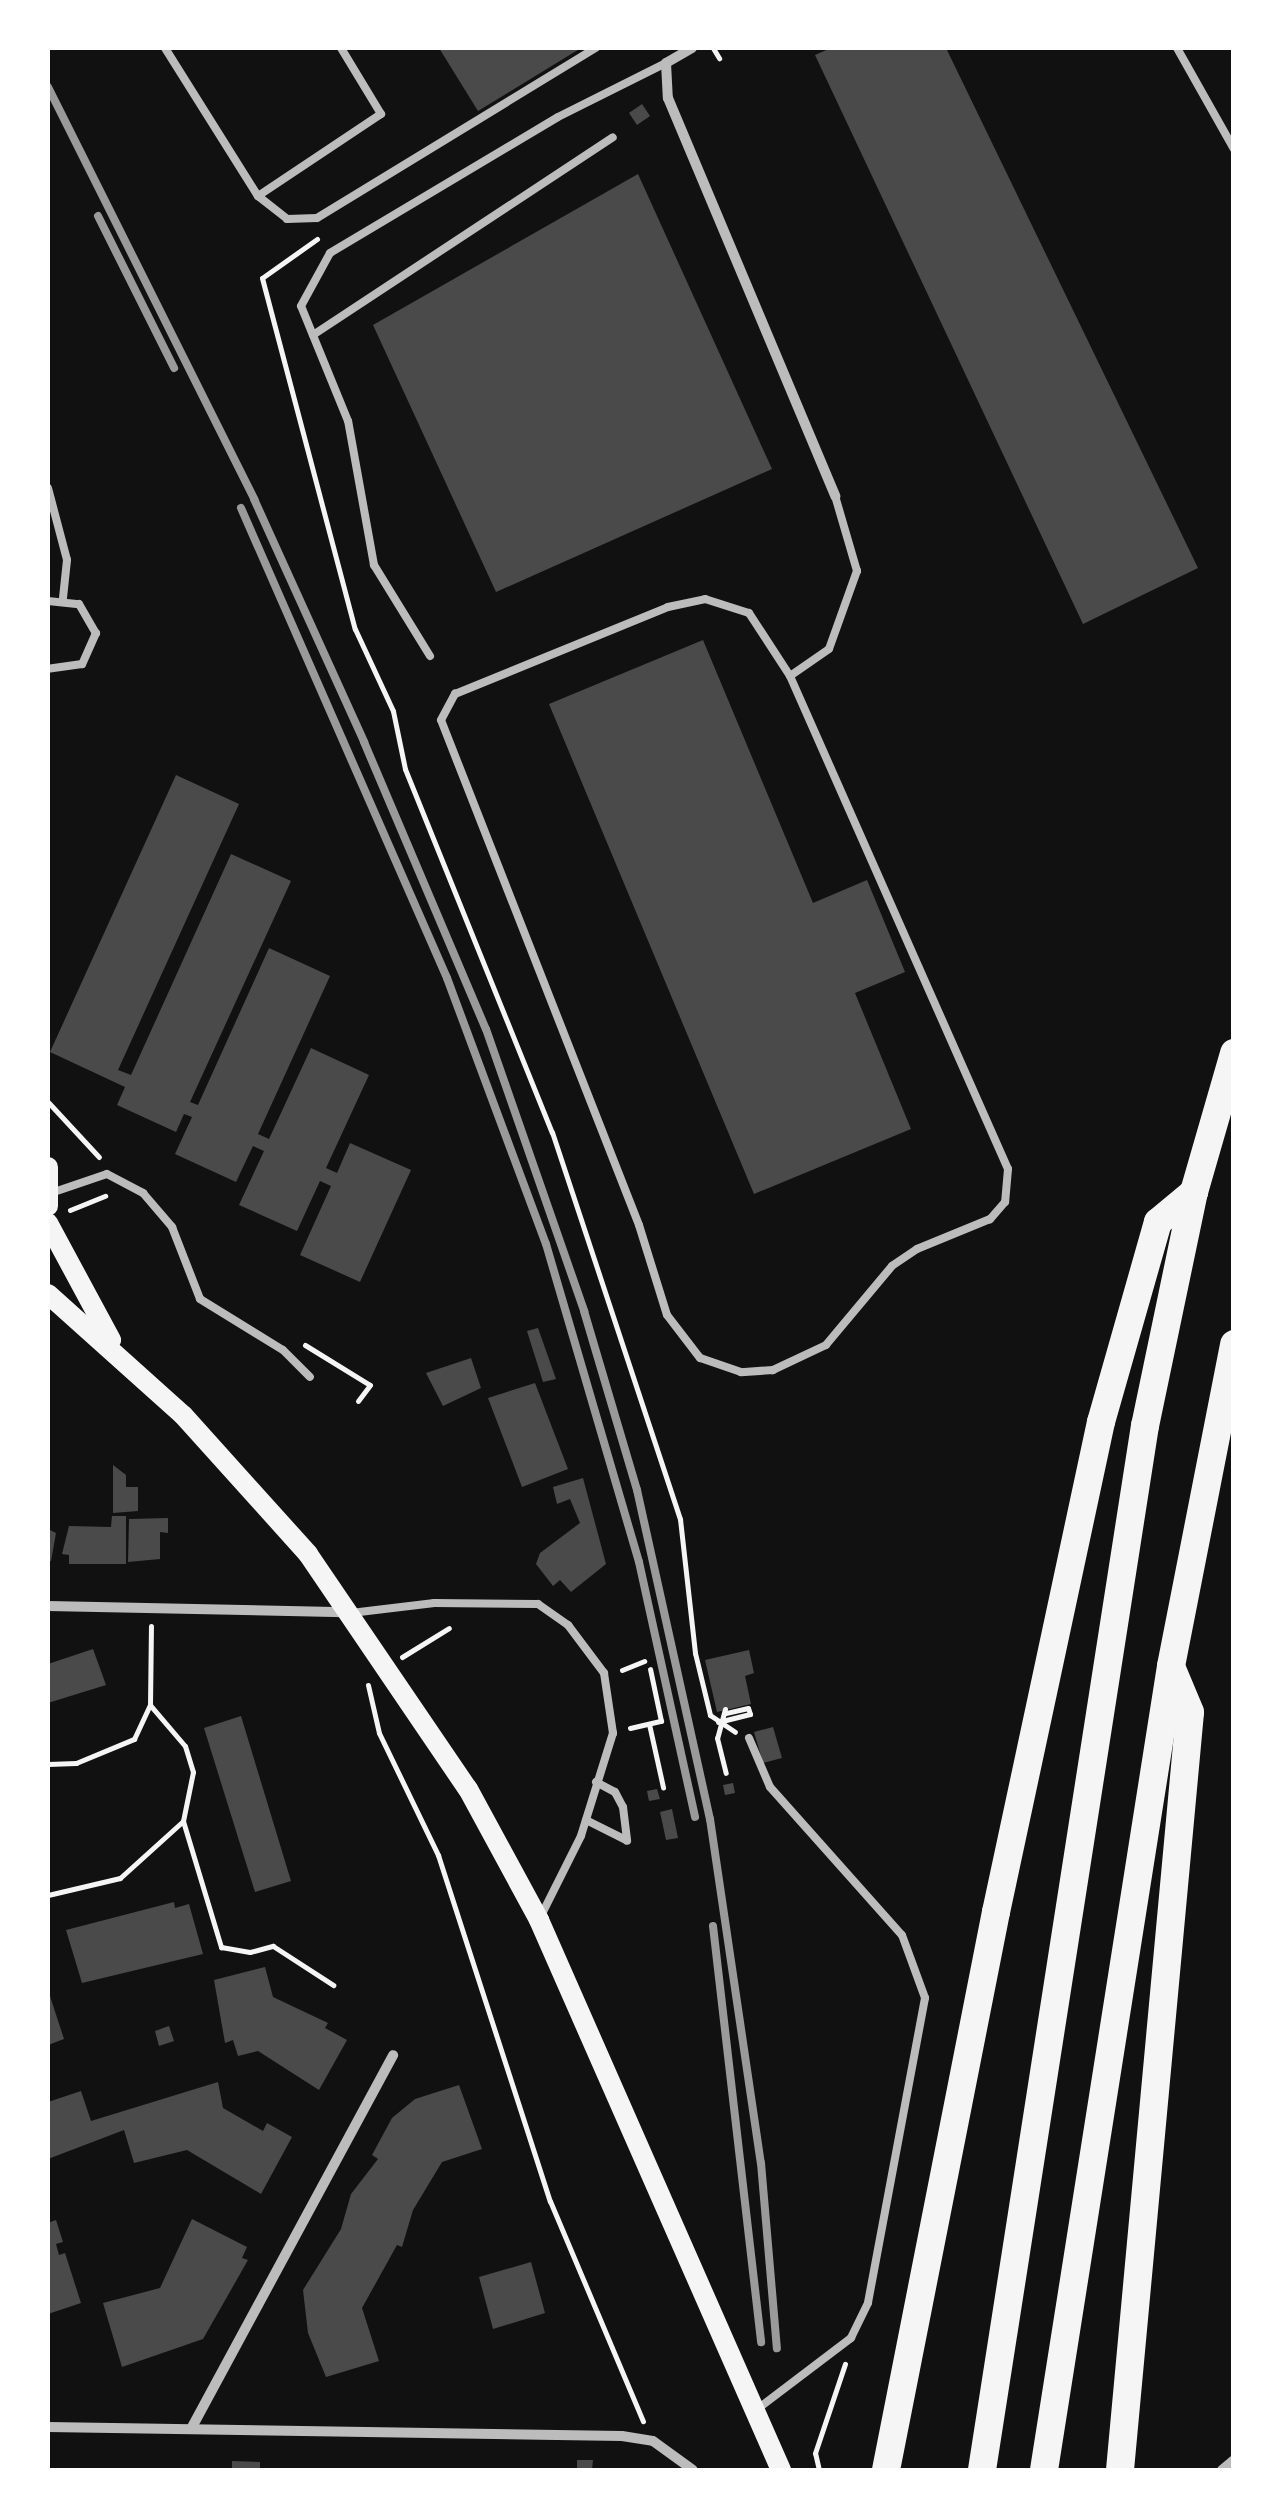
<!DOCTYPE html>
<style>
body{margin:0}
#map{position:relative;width:1281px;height:2518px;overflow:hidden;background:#111;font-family:"Exo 2",sans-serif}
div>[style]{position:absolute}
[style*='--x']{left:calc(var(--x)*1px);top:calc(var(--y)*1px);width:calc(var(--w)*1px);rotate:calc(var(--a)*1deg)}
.building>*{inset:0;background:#4a4a4a}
.path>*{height:5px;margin:-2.5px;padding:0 2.5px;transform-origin:2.5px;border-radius:2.5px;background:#f5f5f5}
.service>*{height:8px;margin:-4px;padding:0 4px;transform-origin:4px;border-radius:4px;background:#bcbcbc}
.minor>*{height:10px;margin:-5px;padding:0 5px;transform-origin:5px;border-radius:5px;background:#bcbcbc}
.secondary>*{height:20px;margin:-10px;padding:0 10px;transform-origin:10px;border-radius:10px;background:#f5f5f5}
.motorway>*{height:28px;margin:-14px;padding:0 14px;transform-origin:14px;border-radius:14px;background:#f5f5f5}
.rail>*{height:8px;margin:-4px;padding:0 4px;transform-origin:4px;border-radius:4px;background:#9a9a9a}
span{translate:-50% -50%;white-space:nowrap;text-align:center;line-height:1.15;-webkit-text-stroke:8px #fff;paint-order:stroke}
.frame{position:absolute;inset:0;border:50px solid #fff;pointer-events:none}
</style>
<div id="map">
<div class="building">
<i style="clip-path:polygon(439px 48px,581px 48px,478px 111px)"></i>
<i style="clip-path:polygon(831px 48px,946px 48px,1198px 568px,1083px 624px,815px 55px)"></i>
<i style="clip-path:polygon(642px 104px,650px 116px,637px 125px,629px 113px)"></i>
<i style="clip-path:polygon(638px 174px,772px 469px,496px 592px,373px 325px)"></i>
<i style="clip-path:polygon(703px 640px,813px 903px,867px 880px,905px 972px,855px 993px,911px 1129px,754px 1194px,549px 704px)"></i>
<i style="clip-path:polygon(176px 775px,239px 804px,118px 1070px,131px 1075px,231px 854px,291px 881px,190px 1102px,198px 1105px,269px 948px,330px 976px,258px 1134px,269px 1139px,311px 1048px,369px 1075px,326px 1168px,337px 1173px,350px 1143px,411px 1170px,360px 1282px,300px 1255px,331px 1186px,320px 1181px,297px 1231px,239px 1205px,264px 1151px,253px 1146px,236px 1182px,175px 1154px,192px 1117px,184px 1114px,176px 1132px,117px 1105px,125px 1087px,50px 1052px)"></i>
<i style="clip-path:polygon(538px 1328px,556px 1379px,543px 1382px,527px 1331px)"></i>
<i style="clip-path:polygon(471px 1358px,481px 1388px,443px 1406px,426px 1373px)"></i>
<i style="clip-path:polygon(535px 1383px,568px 1469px,522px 1487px,488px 1398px)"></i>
<i style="clip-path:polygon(113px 1465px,126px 1475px,126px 1487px,138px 1487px,138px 1511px,113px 1513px)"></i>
<i style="clip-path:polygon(583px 1478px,606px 1564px,571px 1592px,560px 1580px,553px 1586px,536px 1564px,540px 1553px,580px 1523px,570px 1499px,557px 1504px,553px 1487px)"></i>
<i style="clip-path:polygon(112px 1516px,126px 1516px,126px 1564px,69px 1564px,69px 1555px,62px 1554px,69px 1526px,111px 1527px)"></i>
<i style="clip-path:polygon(168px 1518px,168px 1533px,160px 1532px,160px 1559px,128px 1562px,129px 1519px)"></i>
<i style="clip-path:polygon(48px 1529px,56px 1533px,51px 1561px,48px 1561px)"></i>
<i style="clip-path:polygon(93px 1649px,106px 1685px,48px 1703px,48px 1664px)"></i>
<i style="clip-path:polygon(749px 1650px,754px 1673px,745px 1676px,751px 1704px,717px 1712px,705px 1660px)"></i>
<i style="clip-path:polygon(241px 1716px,291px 1881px,255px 1892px,204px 1728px)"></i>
<i style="clip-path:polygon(773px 1727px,782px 1758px,763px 1763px,754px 1732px)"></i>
<i style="clip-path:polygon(733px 1783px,735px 1793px,725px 1795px,723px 1785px)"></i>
<i style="clip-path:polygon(657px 1789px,660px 1799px,649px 1801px,647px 1791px)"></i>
<i style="clip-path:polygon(672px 1809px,678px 1838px,666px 1840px,660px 1812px)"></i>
<i style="clip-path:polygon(174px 1902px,175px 1908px,189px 1904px,203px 1954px,82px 1983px,66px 1930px)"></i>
<i style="clip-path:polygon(265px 1967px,273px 1997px,328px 2023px,325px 2028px,347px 2040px,319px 2090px,258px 2051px,238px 2056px,233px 2040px,225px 2043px,214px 1980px)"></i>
<i style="clip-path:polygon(48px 1990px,64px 2039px,48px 2045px)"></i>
<i style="clip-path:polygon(169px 2026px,174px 2041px,159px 2046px,155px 2031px)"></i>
<i style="clip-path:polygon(218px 2082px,223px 2108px,263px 2131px,267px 2123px,292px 2137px,261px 2194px,187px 2150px,134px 2163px,124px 2130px,48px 2159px,48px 2102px,81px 2091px,91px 2121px)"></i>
<i style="clip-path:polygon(459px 2085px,482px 2149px,442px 2162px,413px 2210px,402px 2247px,397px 2245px,362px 2308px,379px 2361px,326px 2377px,308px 2333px,303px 2290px,341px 2229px,351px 2194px,378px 2159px,372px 2155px,392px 2118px,415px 2099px)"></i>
<i style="clip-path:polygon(192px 2219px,247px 2247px,242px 2258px,248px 2260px,203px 2339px,122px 2367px,103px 2303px,160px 2288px)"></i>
<i style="clip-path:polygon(56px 2220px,63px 2242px,56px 2244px,59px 2255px,65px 2253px,81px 2303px,48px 2314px,48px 2223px)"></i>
<i style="clip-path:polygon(531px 2262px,545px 2313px,493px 2329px,479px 2277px)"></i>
<i style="clip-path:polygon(577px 2460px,593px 2460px,592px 2470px,577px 2470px)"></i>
<i style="clip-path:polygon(232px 2461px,260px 2462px,260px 2470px,232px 2470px)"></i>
</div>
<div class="path">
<i style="--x:713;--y:48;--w:12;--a:59"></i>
<i style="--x:317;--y:239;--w:67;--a:144.7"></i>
<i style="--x:262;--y:278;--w:363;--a:75.2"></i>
<i style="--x:355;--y:629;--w:90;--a:65.1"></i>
<i style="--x:393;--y:711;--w:59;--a:78.3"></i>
<i style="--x:405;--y:769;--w:392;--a:68"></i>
<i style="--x:552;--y:1132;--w:408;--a:71.7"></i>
<i style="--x:680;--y:1519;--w:135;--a:83.6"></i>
<i style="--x:695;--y:1653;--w:64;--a:76.4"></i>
<i style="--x:710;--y:1715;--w:30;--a:34"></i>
<i style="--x:48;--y:1102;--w:75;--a:47.2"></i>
<i style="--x:70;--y:1210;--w:38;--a:-22"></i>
<i style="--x:305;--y:1345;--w:76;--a:31.6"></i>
<i style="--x:370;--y:1385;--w:20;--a:127"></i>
<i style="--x:402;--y:1657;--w:55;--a:-31.7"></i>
<i style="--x:622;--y:1670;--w:24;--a:-22"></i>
<i style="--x:368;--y:1685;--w:49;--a:77.1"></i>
<i style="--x:379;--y:1733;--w:136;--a:64.2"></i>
<i style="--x:438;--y:1855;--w:364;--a:72.1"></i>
<i style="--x:550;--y:2201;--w:239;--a:67.1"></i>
<i style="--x:725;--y:1709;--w:30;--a:105"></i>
<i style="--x:717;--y:1738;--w:36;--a:76"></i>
<i style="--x:718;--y:1722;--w:33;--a:-14"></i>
<i style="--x:750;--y:1714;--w:6;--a:-108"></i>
<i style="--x:748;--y:1708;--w:23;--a:167"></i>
<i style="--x:649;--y:1724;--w:65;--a:77.5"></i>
<i style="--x:630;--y:1728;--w:32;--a:-13"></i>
<i style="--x:661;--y:1721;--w:53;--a:-101.9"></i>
<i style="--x:48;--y:1764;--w:28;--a:-2"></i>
<i style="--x:76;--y:1763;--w:63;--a:-22.5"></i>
<i style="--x:134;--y:1739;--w:38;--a:-65"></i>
<i style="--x:150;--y:1705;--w:79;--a:-89.3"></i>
<i style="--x:183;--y:1821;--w:132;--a:73.2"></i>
<i style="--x:221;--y:1947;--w:29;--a:10"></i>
<i style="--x:250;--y:1952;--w:24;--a:-15"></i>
<i style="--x:273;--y:1946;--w:72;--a:33"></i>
<i style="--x:48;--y:1895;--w:74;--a:-13.3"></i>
<i style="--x:120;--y:1878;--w:85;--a:-42.1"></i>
<i style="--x:183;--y:1821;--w:50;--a:-78.5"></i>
<i style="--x:193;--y:1772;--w:27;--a:-107"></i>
<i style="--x:185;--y:1746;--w:54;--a:-130.5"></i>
<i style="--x:819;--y:2470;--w:17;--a:-103"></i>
<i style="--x:815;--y:2453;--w:94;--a:-71.4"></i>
</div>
<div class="service">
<i style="--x:165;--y:48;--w:175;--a:57.9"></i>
<i style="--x:258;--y:196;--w:37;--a:38"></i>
<i style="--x:287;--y:219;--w:30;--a:-2"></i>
<i style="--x:317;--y:218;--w:327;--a:-31.4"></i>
<i style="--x:1177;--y:48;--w:116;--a:60.6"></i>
<i style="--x:258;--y:196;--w:148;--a:-33.7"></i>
<i style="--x:381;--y:114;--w:77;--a:-121.2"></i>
<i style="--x:313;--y:335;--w:359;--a:-33.4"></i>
<i style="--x:48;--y:488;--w:74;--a:75.2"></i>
<i style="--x:67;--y:560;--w:38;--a:96"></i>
<i style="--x:705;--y:599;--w:46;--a:17.7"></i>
<i style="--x:749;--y:613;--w:75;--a:56.9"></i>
<i style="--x:790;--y:676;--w:539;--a:66.15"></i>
<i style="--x:1008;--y:1169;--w:33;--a:95"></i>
<i style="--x:1005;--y:1202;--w:23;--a:131"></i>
<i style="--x:990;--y:1219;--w:79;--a:157.7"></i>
<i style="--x:917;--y:1249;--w:30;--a:146"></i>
<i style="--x:892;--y:1266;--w:103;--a:129.9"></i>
<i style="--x:826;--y:1345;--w:59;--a:154.7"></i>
<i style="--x:773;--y:1370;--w:32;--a:176"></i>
<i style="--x:741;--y:1372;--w:43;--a:-161.1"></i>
<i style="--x:700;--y:1358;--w:54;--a:-127.5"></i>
<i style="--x:667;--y:1315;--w:94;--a:-107.3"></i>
<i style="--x:639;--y:1225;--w:542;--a:-111.41"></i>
<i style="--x:441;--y:720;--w:30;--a:-62"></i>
<i style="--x:455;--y:694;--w:230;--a:-22.2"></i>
<i style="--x:668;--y:607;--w:38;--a:-12"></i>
<i style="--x:48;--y:601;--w:31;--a:6"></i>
<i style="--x:79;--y:604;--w:34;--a:60"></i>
<i style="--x:96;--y:633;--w:34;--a:114"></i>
<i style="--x:82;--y:664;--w:34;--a:172"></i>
<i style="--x:430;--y:656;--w:107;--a:-121.6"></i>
<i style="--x:374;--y:565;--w:146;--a:-100.2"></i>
<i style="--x:348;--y:421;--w:124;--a:-112.2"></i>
<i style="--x:301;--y:306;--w:60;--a:-61.3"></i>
<i style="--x:330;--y:253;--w:265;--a:-30.8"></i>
<i style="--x:558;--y:117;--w:121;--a:-26.6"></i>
<i style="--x:790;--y:676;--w:47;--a:-34.7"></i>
<i style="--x:829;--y:649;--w:83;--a:-70.3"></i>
<i style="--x:857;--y:571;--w:78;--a:-106.3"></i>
<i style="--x:51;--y:1193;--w:59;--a:-18.7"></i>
<i style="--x:107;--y:1174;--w:41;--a:27.8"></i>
<i style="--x:143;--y:1193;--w:45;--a:49.5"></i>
<i style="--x:172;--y:1227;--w:77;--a:68.7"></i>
<i style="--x:200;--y:1299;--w:97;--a:31.6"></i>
<i style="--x:283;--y:1350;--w:38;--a:45"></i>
<i style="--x:351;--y:1613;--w:84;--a:-6.9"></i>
<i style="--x:434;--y:1603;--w:104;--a:0.6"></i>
<i style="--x:538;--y:1604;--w:37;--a:35"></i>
<i style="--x:568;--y:1625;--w:60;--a:53.1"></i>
<i style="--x:604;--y:1673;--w:61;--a:81.5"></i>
<i style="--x:613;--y:1733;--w:108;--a:107.3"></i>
<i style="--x:581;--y:1836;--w:92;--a:116.6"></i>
<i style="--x:749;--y:1738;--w:53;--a:66.8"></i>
<i style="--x:770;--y:1787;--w:198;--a:48.3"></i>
<i style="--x:902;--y:1935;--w:67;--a:69.9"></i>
<i style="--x:925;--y:1998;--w:310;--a:100.6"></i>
<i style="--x:868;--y:2303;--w:39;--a:116"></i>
<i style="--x:851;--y:2338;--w:121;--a:142.8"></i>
<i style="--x:596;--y:1782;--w:21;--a:28"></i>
<i style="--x:615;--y:1792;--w:17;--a:62"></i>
<i style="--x:623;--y:1807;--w:34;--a:83"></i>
<i style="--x:586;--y:1820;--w:45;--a:26.6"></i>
</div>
<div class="minor">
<i style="--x:692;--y:48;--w:30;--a:150"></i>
<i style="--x:666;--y:63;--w:35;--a:87"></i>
<i style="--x:668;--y:98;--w:432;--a:67.2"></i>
<i style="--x:48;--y:1606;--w:298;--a:1.2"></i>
<i style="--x:48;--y:2427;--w:574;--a:0.9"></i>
<i style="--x:622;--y:2436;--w:31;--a:9"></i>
<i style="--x:653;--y:2441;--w:49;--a:35.9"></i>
<i style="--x:191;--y:2429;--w:425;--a:-61.6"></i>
<i style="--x:1222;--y:2470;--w:16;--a:-40"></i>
</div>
<div class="secondary">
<i style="--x:48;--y:1167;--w:39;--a:90"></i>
<i style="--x:48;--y:1223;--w:133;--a:61.7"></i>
<i style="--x:48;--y:1294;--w:181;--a:41.9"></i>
<i style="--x:183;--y:1415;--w:187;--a:48"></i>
<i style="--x:308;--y:1554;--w:284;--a:55.8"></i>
<i style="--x:468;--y:1789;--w:149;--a:61.5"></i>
<i style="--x:539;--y:1920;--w:601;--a:66.25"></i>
</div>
<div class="motorway">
<i style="--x:886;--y:2470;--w:569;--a:-78.85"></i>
<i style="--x:996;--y:1912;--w:501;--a:-77.91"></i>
<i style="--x:1101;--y:1422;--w:208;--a:-74.1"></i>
<i style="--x:1158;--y:1222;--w:47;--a:-39.8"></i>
<i style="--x:982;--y:2470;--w:1057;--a:-81.13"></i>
<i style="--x:1145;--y:1426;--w:239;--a:-78.2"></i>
<i style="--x:1194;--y:1192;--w:145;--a:-73.9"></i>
<i style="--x:1044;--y:2470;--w:814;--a:-81.02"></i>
<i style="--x:1171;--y:1666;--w:328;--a:-78.9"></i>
<i style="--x:1120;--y:2470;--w:761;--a:-84.72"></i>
<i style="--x:1190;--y:1712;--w:47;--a:-112.7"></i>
</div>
<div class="rail">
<i style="--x:48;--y:87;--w:461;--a:63.4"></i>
<i style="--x:254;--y:499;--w:267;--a:65.6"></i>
<i style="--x:364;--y:742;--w:312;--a:67"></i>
<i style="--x:486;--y:1029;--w:299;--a:70.8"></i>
<i style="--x:584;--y:1311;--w:187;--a:73.5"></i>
<i style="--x:637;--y:1490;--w:337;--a:77.5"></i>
<i style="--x:710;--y:1819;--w:348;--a:81.6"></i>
<i style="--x:761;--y:2163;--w:186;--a:85.1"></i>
<i style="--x:98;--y:216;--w:170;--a:63.4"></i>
<i style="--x:241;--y:508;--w:513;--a:66.33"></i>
<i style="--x:447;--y:978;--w:284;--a:69.6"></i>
<i style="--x:546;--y:1244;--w:331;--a:73.7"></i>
<i style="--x:639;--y:1562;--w:261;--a:77.6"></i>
<i style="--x:713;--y:1926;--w:419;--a:83.4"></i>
</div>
<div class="frame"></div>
</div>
